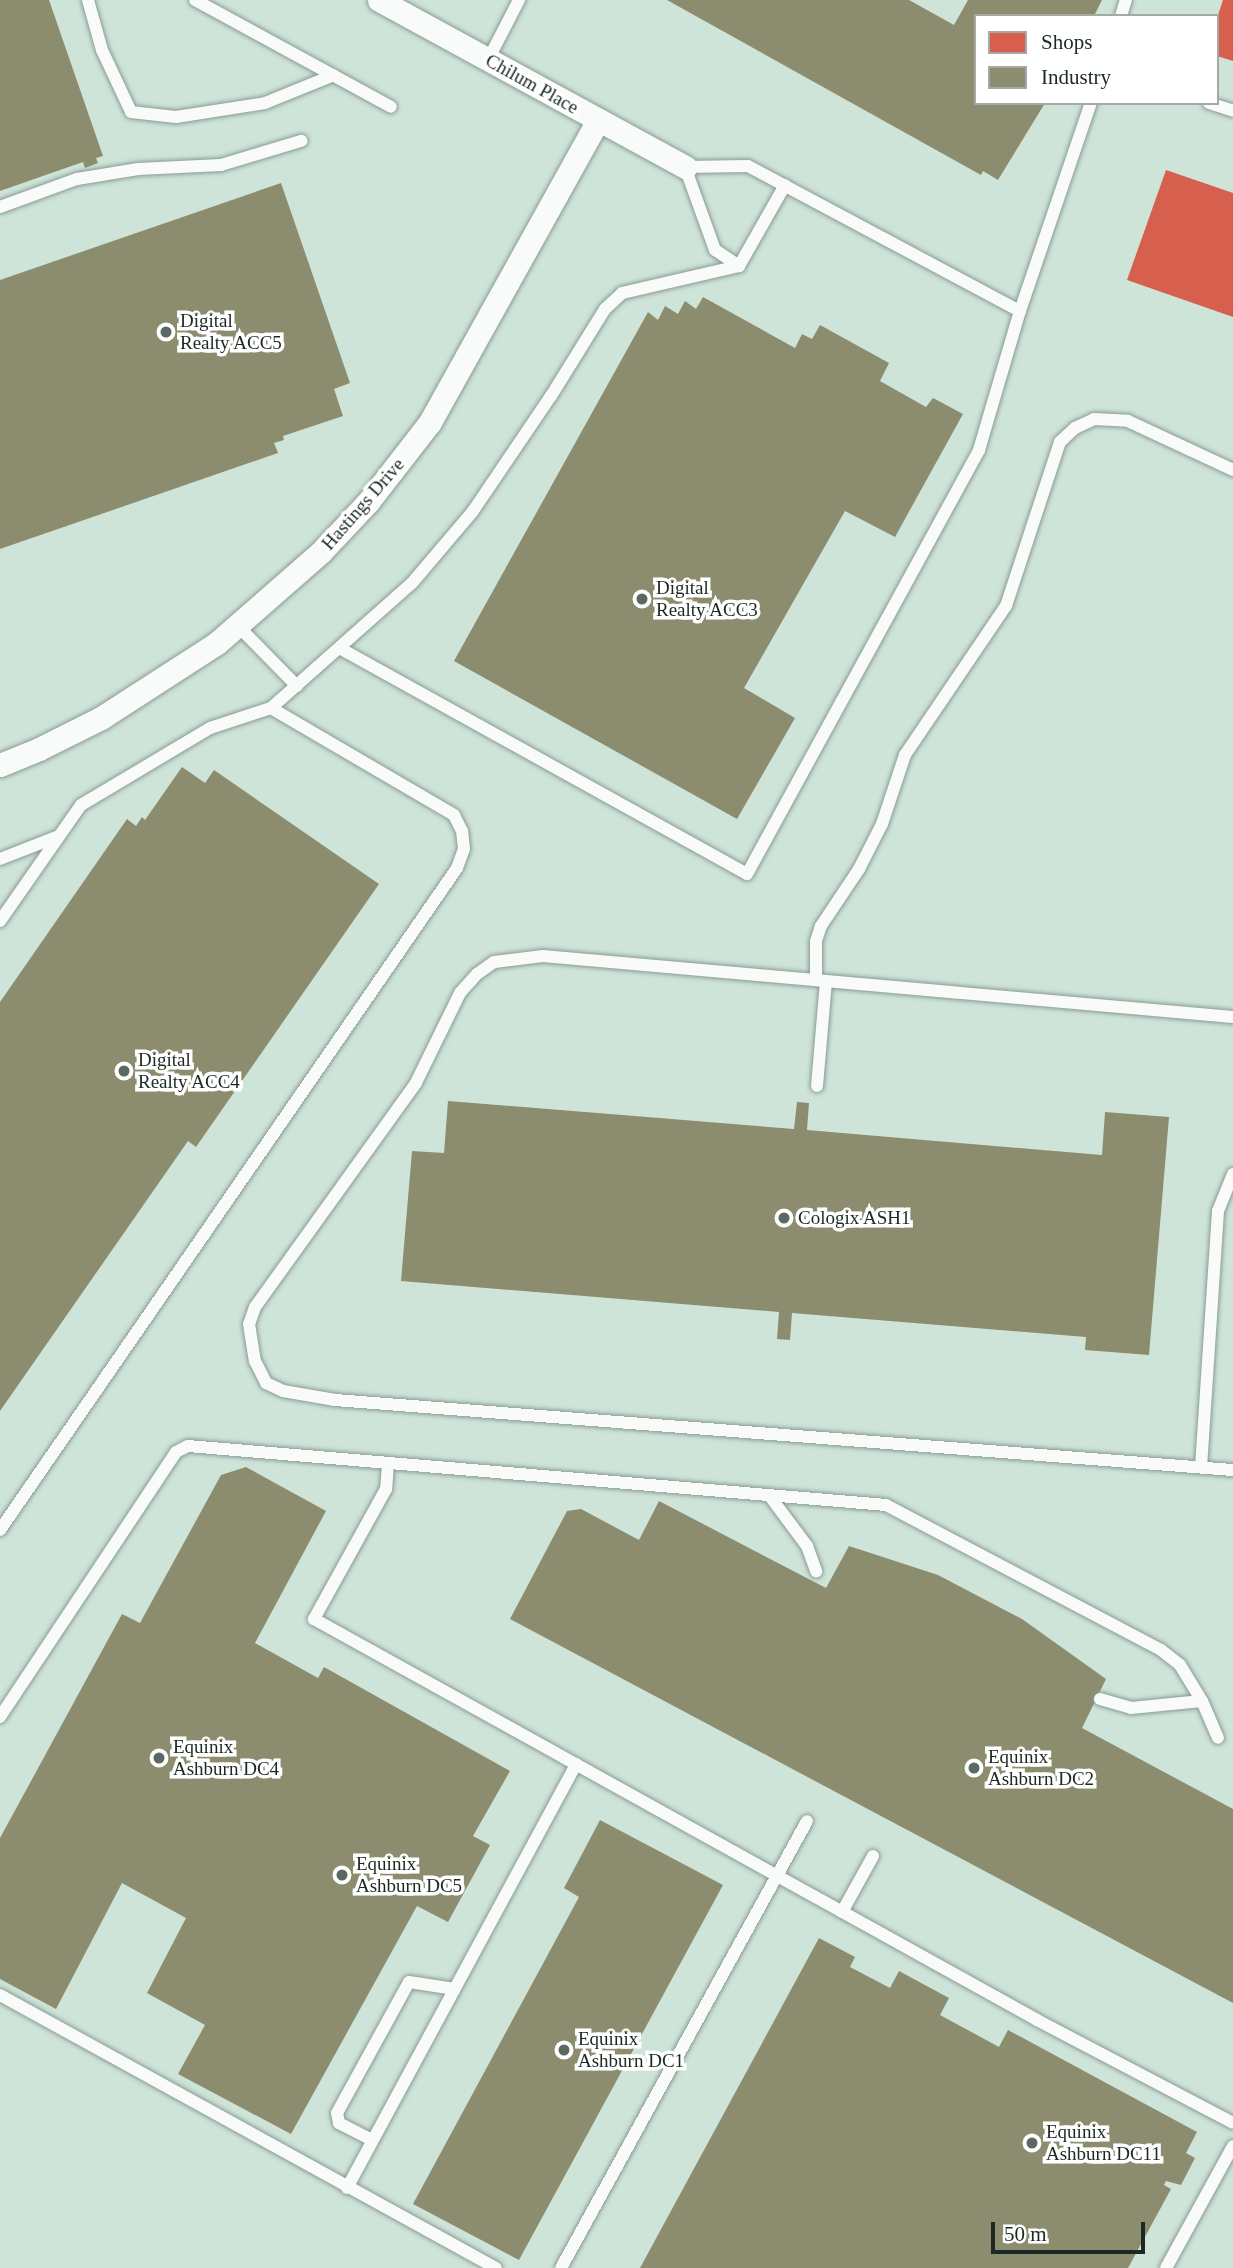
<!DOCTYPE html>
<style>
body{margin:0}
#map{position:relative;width:1233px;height:2268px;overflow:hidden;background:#cee4d9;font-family:"Times New Roman",serif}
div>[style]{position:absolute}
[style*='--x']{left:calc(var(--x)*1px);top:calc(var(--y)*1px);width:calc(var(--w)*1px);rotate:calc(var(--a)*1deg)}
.shops>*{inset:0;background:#d6604d}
.industry>*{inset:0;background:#8c8c6e}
.roads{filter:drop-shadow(0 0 2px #8b9b93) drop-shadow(0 0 2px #8b9b93)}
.service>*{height:12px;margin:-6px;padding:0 6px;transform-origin:6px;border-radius:6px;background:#f8fbf9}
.minor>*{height:23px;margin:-11.5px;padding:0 11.5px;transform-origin:11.5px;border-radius:11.5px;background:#f8fbf9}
.dots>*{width:19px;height:19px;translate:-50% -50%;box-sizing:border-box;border:4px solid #fff;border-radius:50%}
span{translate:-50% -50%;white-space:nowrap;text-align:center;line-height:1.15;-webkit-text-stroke:7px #fff;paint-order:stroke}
.street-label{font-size:19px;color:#1b2922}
.poi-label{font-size:19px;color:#1b2922}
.left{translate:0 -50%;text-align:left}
.legend{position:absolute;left:974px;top:14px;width:245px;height:91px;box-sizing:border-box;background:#fff;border:2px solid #a4a9a7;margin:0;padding:9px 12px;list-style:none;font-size:21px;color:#1b2922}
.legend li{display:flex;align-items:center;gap:14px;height:35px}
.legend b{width:35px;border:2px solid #a4a9a7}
.scale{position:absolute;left:991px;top:2222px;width:154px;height:32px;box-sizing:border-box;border:4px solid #1b2922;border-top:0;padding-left:9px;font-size:21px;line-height:24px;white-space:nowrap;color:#1b2922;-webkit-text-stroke:5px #fff;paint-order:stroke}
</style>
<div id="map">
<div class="shops">
<i style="clip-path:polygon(1223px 0,1233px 0,1233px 61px,1217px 56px,1217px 18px)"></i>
<i style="clip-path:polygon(1166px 170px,1233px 193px,1233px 317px,1127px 280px)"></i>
</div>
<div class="industry">
<i style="clip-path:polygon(0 0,49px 0,103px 156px,96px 158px,98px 163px,85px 168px,83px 162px,0 191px)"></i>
<i style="clip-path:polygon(667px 0,909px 0,954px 25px,968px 0,1102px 0,1094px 16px,976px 16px,976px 103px,1045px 103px,998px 180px,983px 171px,981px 175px)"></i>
<i style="clip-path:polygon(281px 183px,350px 383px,334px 389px,343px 416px,283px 436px,284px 440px,274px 443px,278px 453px,0 549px,0 280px)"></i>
<i style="clip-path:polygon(703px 297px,795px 348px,802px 334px,812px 339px,820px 325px,889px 363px,880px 381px,926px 407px,933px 398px,963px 414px,895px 537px,845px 511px,744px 688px,795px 718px,737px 819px,454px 661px,648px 312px,658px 320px,665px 306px,678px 314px,685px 301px,696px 309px)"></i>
<i style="clip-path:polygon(182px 767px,205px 783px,214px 770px,379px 884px,196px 1147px,188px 1141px,0 1411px,0 1002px,127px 819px,136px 826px,142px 817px,145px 820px)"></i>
<i style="clip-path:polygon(448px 1101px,794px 1129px,797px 1102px,809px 1103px,807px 1130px,1102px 1155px,1105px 1112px,1169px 1117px,1149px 1355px,1085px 1350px,1086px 1337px,792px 1313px,790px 1340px,777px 1339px,779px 1312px,401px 1281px,412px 1151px,444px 1153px)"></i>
<i style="clip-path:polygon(246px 1467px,326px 1511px,255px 1643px,318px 1678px,324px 1667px,510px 1771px,473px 1836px,490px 1845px,448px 1922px,417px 1906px,291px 2134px,178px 2074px,205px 2025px,147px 1993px,186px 1918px,122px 1883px,56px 2009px,0 1979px,0 1838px,122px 1614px,140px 1623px,221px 1475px)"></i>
<i style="clip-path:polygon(659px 1501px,826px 1588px,849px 1546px,938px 1575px,1022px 1619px,1106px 1679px,1082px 1728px,1233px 1809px,1233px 2003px,510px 1619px,567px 1511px,581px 1509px,639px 1540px)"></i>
<i style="clip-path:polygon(600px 1820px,723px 1885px,519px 2260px,413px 2204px,579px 1897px,564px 1888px)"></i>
<i style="clip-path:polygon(819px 1938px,855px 1957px,850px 1967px,890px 1988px,899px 1971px,949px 1998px,940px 2015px,999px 2047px,1008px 2030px,1197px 2132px,1186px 2153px,1195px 2158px,1181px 2185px,1166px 2181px,1164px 2185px,1171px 2189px,1128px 2268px,640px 2268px)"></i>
</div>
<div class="roads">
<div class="service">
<i style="--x:88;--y:0;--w:52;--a:74.4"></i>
<i style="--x:102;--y:50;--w:68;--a:64.9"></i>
<i style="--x:131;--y:112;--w:45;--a:6.3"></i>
<i style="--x:176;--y:117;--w:90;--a:-8.9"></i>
<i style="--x:265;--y:103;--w:74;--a:-22.1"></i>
<i style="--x:195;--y:0;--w:223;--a:28.6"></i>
<i style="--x:1121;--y:16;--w:17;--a:-73"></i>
<i style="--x:488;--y:60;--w:68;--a:-62.7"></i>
<i style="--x:1209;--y:103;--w:25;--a:18"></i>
<i style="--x:0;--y:207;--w:82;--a:-20"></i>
<i style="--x:77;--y:179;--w:62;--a:-9.3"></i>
<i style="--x:138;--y:169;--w:83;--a:-2.8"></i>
<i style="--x:221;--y:165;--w:84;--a:-16.7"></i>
<i style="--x:739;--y:266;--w:29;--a:-146"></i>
<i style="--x:715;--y:250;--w:88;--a:-109.9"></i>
<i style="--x:685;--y:167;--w:63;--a:-0.9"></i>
<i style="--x:748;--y:166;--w:308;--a:28.1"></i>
<i style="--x:238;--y:626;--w:84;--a:45.5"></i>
<i style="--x:341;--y:649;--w:464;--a:29"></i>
<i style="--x:747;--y:874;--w:483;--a:-61.3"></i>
<i style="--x:979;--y:450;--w:145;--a:-73.6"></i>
<i style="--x:1020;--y:311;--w:220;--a:-71.2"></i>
<i style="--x:0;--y:859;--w:63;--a:-21.3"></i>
<i style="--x:0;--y:921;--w:141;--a:-55.1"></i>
<i style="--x:81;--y:805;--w:150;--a:-30.8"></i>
<i style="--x:210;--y:728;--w:64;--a:-18.2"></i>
<i style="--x:271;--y:708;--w:188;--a:-41.6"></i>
<i style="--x:412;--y:583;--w:94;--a:-49.7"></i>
<i style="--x:473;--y:511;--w:139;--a:-55.9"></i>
<i style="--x:551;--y:396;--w:102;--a:-58.2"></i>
<i style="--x:605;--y:309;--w:23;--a:-43"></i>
<i style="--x:622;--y:293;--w:120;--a:-13"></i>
<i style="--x:739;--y:266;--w:93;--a:-60.4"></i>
<i style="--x:816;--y:980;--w:39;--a:-90"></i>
<i style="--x:816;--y:941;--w:16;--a:-72"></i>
<i style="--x:821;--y:926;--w:69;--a:-56.3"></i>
<i style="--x:859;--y:869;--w:51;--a:-62.9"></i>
<i style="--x:882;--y:824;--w:73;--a:-71.6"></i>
<i style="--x:905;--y:755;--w:180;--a:-55.9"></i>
<i style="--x:1006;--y:606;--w:173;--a:-71.8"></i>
<i style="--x:1060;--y:442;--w:21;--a:-43"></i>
<i style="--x:1075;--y:428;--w:21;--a:-25"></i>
<i style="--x:1094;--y:419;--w:34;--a:3"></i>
<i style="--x:1128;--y:421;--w:116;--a:25"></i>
<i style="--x:1233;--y:1017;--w:693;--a:-174.95"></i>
<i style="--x:543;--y:956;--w:49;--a:173"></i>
<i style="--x:494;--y:962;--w:21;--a:145"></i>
<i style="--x:477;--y:974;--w:25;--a:132"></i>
<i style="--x:460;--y:993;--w:100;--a:116.1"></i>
<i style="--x:416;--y:1083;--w:276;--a:125.7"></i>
<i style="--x:255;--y:1307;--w:18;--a:109"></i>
<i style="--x:249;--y:1324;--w:37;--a:81"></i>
<i style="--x:255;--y:1361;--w:25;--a:63"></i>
<i style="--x:266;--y:1383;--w:19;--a:25"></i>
<i style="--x:283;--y:1391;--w:53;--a:9.8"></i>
<i style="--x:335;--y:1400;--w:901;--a:4.46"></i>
<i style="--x:817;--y:1086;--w:105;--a:-85.1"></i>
<i style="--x:388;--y:1463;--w:26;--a:94"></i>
<i style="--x:386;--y:1489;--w:149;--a:119"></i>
<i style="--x:314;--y:1619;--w:827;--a:29.01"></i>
<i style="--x:1037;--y:2020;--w:221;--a:27.7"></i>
<i style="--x:1201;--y:1467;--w:257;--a:-86.2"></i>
<i style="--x:1218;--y:1211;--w:40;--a:-68"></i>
<i style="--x:769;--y:1495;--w:64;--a:53.3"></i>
<i style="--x:807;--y:1546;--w:27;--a:70"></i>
<i style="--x:0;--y:1530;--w:804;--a:-55.38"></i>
<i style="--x:457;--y:868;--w:20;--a:-70"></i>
<i style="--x:464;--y:849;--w:18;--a:-96"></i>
<i style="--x:462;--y:831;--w:18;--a:-117"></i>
<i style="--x:454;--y:815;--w:212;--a:-149.7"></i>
<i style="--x:1100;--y:1699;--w:32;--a:16"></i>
<i style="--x:1131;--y:1708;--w:71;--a:-5.6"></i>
<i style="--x:0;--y:1717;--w:318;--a:-56.4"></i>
<i style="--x:176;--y:1452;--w:13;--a:-27"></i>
<i style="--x:188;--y:1446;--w:700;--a:4.83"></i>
<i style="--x:886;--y:1505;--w:311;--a:27.8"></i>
<i style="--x:1161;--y:1650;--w:24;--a:38"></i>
<i style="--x:1180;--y:1665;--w:42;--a:58.6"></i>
<i style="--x:1202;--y:1701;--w:40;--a:66.6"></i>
<i style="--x:842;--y:1912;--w:64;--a:-61"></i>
<i style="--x:0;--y:1995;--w:566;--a:28.83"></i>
<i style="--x:372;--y:2140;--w:37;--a:-153"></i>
<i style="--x:339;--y:2123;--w:10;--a:-101"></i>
<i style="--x:337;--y:2113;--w:149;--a:-61.2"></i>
<i style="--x:409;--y:1982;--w:46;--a:8.8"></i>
<i style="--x:347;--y:2188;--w:482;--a:-61.6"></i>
<i style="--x:561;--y:2268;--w:510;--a:-61.17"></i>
<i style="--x:1166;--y:2268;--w:139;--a:-61.2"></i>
</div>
<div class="minor">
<i style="--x:379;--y:0;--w:349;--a:28.6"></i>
<i style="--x:0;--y:765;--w:42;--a:-22.3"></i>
<i style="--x:39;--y:749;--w:69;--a:-26.6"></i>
<i style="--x:101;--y:718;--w:138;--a:-32.9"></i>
<i style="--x:217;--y:643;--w:138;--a:-41.2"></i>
<i style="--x:321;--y:552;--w:69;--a:-46.8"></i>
<i style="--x:368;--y:502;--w:101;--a:-52.2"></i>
<i style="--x:430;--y:422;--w:346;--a:-60.9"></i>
</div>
</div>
<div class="dots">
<i style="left:166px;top:332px;background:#5a6a62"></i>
<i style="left:642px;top:599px;background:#5a6a62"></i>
<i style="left:124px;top:1071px;background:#5a6a62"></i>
<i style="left:784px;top:1218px;background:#5a6a62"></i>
<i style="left:159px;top:1758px;background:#5a6a62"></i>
<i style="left:974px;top:1768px;background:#5a6a62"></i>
<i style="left:342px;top:1875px;background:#5a6a62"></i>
<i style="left:564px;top:2050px;background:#5a6a62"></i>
<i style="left:1032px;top:2143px;background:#5a6a62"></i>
</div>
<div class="street-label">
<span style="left:532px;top:84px;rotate:29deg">Chilum Place</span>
<span style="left:363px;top:504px;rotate:-49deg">Hastings Drive</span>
</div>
<div class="poi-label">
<span class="left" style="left:180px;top:332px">Digital<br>Realty ACC5</span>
<span class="left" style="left:656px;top:599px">Digital<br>Realty ACC3</span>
<span class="left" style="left:138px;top:1071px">Digital<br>Realty ACC4</span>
<span class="left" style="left:798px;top:1218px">Cologix ASH1</span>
<span class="left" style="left:173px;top:1758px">Equinix<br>Ashburn DC4</span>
<span class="left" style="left:988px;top:1768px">Equinix<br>Ashburn DC2</span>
<span class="left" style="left:356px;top:1875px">Equinix<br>Ashburn DC5</span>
<span class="left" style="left:578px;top:2050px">Equinix<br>Ashburn DC1</span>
<span class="left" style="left:1046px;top:2143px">Equinix<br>Ashburn DC11</span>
</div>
<ul class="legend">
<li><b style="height:19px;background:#d6604d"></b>Shops</li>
<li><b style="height:19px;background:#8c8c6e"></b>Industry</li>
</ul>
<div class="scale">50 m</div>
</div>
